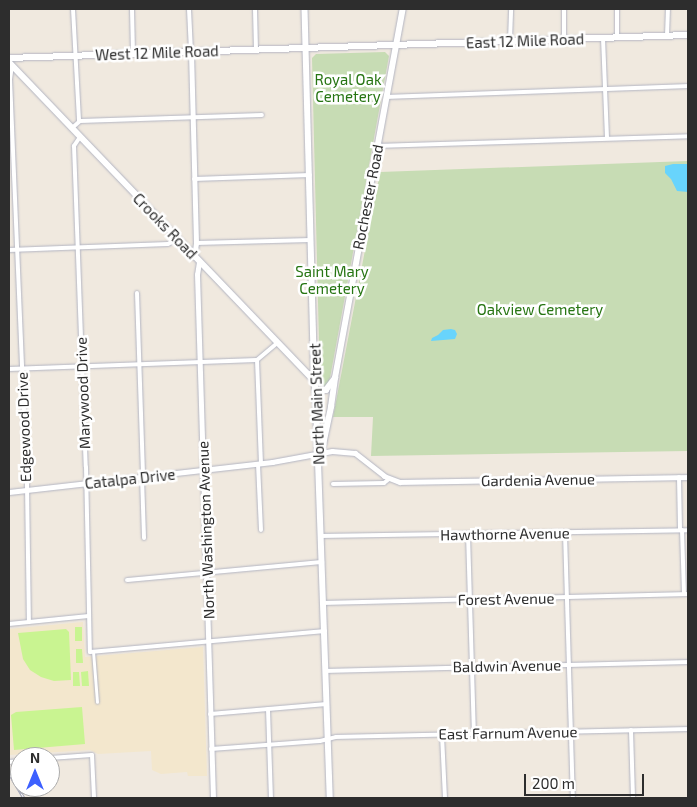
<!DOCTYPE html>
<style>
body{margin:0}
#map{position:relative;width:697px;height:807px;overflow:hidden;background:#f0e9df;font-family:"Exo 2",sans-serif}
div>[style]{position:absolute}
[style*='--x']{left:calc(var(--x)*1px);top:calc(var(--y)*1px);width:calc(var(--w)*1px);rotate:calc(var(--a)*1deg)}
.education>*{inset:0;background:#f3e7cd}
.cemetery>*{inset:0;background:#c7dcb4}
.pitch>*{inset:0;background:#c9f491}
.water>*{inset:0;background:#68d4fc}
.roads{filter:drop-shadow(0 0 1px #b3b5c2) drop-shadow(0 0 1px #b3b5c2)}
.pedestrian>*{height:3px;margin:-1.5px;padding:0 1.5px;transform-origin:1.5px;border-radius:1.5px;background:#fff}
.minor>*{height:4px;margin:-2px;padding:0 2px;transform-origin:2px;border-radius:2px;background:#fff}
.tertiary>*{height:5px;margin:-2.5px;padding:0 2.5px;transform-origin:2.5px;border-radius:2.5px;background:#fff}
.secondary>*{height:5.5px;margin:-2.75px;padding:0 2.75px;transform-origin:2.75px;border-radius:2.75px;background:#fff}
.rail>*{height:3px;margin-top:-1.5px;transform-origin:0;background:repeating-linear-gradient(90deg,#fff 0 4px,#a0a4b9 0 8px);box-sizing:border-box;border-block:1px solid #a0a4b9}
span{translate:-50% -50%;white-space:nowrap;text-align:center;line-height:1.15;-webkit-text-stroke:5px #fff;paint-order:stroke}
.street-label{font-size:15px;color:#2d2d2d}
.park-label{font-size:15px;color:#277513}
.frame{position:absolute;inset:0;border:10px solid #2d2d2d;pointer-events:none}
.north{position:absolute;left:10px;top:747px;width:50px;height:50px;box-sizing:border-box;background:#fff;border:1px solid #ababab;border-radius:50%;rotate:0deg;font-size:14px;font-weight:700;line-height:20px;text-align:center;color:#2d2d2d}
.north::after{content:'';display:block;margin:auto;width:18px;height:22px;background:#3d60ff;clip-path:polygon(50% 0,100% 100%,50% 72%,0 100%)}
.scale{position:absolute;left:524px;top:774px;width:120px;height:22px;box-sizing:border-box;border:2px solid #2d2d2d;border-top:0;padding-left:6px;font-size:15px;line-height:18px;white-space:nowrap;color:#2d2d2d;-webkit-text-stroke:4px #fff;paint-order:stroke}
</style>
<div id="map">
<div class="education">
<i style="clip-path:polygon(83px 622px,85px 657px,203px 647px,207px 776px,188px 776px,187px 772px,161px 774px,152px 770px,151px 751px,98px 754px,90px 750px,9px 755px,9px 629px)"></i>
</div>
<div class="cemetery">
<i style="clip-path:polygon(385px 52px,389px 56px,330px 378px,327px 386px,324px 387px,320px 384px,312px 58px,316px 54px)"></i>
<i style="clip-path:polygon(688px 161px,688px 451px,371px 456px,373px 417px,333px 417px,380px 172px)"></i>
</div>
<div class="pitch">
<i style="clip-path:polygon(75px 627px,82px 627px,82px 641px,75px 641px)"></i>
<i style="clip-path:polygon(66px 629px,69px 632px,71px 680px,54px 681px,41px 677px,30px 670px,23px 659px,18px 633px)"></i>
<i style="clip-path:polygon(76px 649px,82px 649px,83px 663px,76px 663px)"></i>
<i style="clip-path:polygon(88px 671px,89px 686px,82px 686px,81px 672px)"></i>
<i style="clip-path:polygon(73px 672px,79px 672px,80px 686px,73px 686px)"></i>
<i style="clip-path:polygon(82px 707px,85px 744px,14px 750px,11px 715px,16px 712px)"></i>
</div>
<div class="water">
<i style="clip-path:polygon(673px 164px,688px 164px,688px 192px,677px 191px,671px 179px,665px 173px,665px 166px)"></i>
<i style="clip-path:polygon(451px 329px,455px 330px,457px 334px,455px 339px,431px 341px,432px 338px,438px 335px,443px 330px)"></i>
</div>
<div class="roads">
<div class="pedestrian">
<i style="--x:93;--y:651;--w:51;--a:85.5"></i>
</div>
<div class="minor">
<i style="--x:73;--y:9;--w:112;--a:86.9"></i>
<i style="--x:132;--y:9;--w:45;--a:88.7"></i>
<i style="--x:189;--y:9;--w:43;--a:87.3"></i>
<i style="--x:255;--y:9;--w:41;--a:88.6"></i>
<i style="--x:667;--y:36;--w:27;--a:-88"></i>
<i style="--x:603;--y:38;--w:100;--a:87.7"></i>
<i style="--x:617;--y:38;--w:29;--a:-90"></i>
<i style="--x:564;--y:40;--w:31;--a:-90"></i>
<i style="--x:510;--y:41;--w:32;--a:-88"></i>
<i style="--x:12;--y:65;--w:14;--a:98"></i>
<i style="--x:10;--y:79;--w:406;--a:87.6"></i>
<i style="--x:27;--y:485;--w:137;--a:89.2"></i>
<i style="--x:387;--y:97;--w:301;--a:-2.1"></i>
<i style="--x:72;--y:128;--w:11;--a:-41"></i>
<i style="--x:80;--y:121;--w:182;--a:-1.9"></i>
<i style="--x:80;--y:137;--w:11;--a:124"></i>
<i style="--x:74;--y:146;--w:321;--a:87.9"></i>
<i style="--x:86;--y:467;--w:185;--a:88.8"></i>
<i style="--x:90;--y:652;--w:236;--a:-5.1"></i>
<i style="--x:378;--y:146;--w:310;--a:-1.8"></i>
<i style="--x:194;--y:179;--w:116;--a:-2"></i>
<i style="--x:196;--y:243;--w:115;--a:-1.5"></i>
<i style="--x:9;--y:250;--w:159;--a:-2.2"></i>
<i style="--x:168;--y:244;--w:10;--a:-29"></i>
<i style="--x:137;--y:293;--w:184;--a:88.1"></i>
<i style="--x:257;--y:360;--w:104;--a:87.8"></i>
<i style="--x:9;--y:369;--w:248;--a:-2.1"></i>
<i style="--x:257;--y:360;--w:26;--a:-40"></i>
<i style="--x:258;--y:464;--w:66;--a:87.4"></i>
<i style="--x:142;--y:477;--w:61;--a:88.1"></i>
<i style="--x:679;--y:477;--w:53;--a:88.9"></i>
<i style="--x:333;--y:484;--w:51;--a:-1.1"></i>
<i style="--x:384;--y:483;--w:6;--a:-39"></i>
<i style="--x:682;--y:530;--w:64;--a:88.2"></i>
<i style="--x:565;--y:533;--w:265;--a:88.3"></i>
<i style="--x:468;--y:534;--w:200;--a:88.3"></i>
<i style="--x:321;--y:536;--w:367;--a:-0.9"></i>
<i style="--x:127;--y:580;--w:196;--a:-5.3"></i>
<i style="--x:324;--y:603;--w:364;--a:-1.4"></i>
<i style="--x:9;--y:624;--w:80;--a:-5.7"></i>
<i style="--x:326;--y:671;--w:362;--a:-1.4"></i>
<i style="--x:268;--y:709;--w:89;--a:88.1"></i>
<i style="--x:210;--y:714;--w:117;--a:-4.9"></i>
<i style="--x:631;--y:730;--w:68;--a:88.3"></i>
<i style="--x:442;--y:735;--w:63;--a:87.3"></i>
<i style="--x:211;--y:749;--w:109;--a:-4.2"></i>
<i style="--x:320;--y:741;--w:16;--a:-14"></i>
<i style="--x:336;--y:737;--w:352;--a:-1.3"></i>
<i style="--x:50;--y:758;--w:42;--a:-4.1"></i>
<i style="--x:92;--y:755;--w:43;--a:87.3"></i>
<i style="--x:9;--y:762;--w:11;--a:-5"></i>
</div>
<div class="tertiary">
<i style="--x:191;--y:52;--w:191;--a:88.5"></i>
<i style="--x:196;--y:243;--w:14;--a:98"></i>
<i style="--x:199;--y:262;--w:12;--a:99"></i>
<i style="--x:197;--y:274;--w:524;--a:88.25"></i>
<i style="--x:9;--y:492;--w:265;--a:-6.5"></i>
<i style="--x:272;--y:462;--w:61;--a:-10.4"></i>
<i style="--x:332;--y:451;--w:23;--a:5"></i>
<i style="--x:355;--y:453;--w:37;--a:38"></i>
<i style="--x:384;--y:476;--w:17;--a:21"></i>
<i style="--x:400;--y:482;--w:288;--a:-1"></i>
</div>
<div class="secondary">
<i style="--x:305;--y:9;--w:372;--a:88.5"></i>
<i style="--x:9;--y:58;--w:679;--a:-1.94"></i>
<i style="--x:9;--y:62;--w:442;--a:46.2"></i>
<i style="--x:315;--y:381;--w:11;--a:85"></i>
<i style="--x:316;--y:390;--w:408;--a:88"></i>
<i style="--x:316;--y:390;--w:10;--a:0"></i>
<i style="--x:326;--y:390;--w:15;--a:-53"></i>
<i style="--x:335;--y:378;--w:375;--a:-79.6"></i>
<i style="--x:319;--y:453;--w:9;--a:-63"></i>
<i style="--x:323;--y:445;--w:39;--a:-78"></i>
<i style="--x:331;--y:407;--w:29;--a:-82"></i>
</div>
</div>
<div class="rail">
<i style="--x:9;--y:773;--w:29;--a:59"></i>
</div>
<div class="street-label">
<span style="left:525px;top:41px;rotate:-2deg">East 12 Mile Road</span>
<span style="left:157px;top:53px;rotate:-2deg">West 12 Mile Road</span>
<span style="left:368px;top:197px;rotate:-79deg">Rochester Road</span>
<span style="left:165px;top:226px;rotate:46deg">Crooks Road</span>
<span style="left:83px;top:393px;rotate:-92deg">Marywood Drive</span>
<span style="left:317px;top:404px;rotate:-92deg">North Main Street</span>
<span style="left:24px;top:427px;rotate:-92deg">Edgewood Drive</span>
<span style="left:130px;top:479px;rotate:-6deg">Catalpa Drive</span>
<span style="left:538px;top:480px;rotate:-1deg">Gardenia Avenue</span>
<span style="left:206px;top:530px;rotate:-92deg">North Washington Avenue</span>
<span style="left:505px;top:534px;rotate:-1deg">Hawthorne Avenue</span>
<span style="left:506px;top:599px;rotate:-1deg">Forest Avenue</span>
<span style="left:507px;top:666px;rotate:-1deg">Baldwin Avenue</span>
<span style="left:508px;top:733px;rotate:-1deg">East Farnum Avenue</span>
</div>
<div class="park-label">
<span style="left:348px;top:88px">Royal Oak<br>Cemetery</span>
<span style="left:332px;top:280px">Saint Mary<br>Cemetery</span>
<span style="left:540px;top:310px">Oakview Cemetery</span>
</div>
<div class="frame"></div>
<div class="north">N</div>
<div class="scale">200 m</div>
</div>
